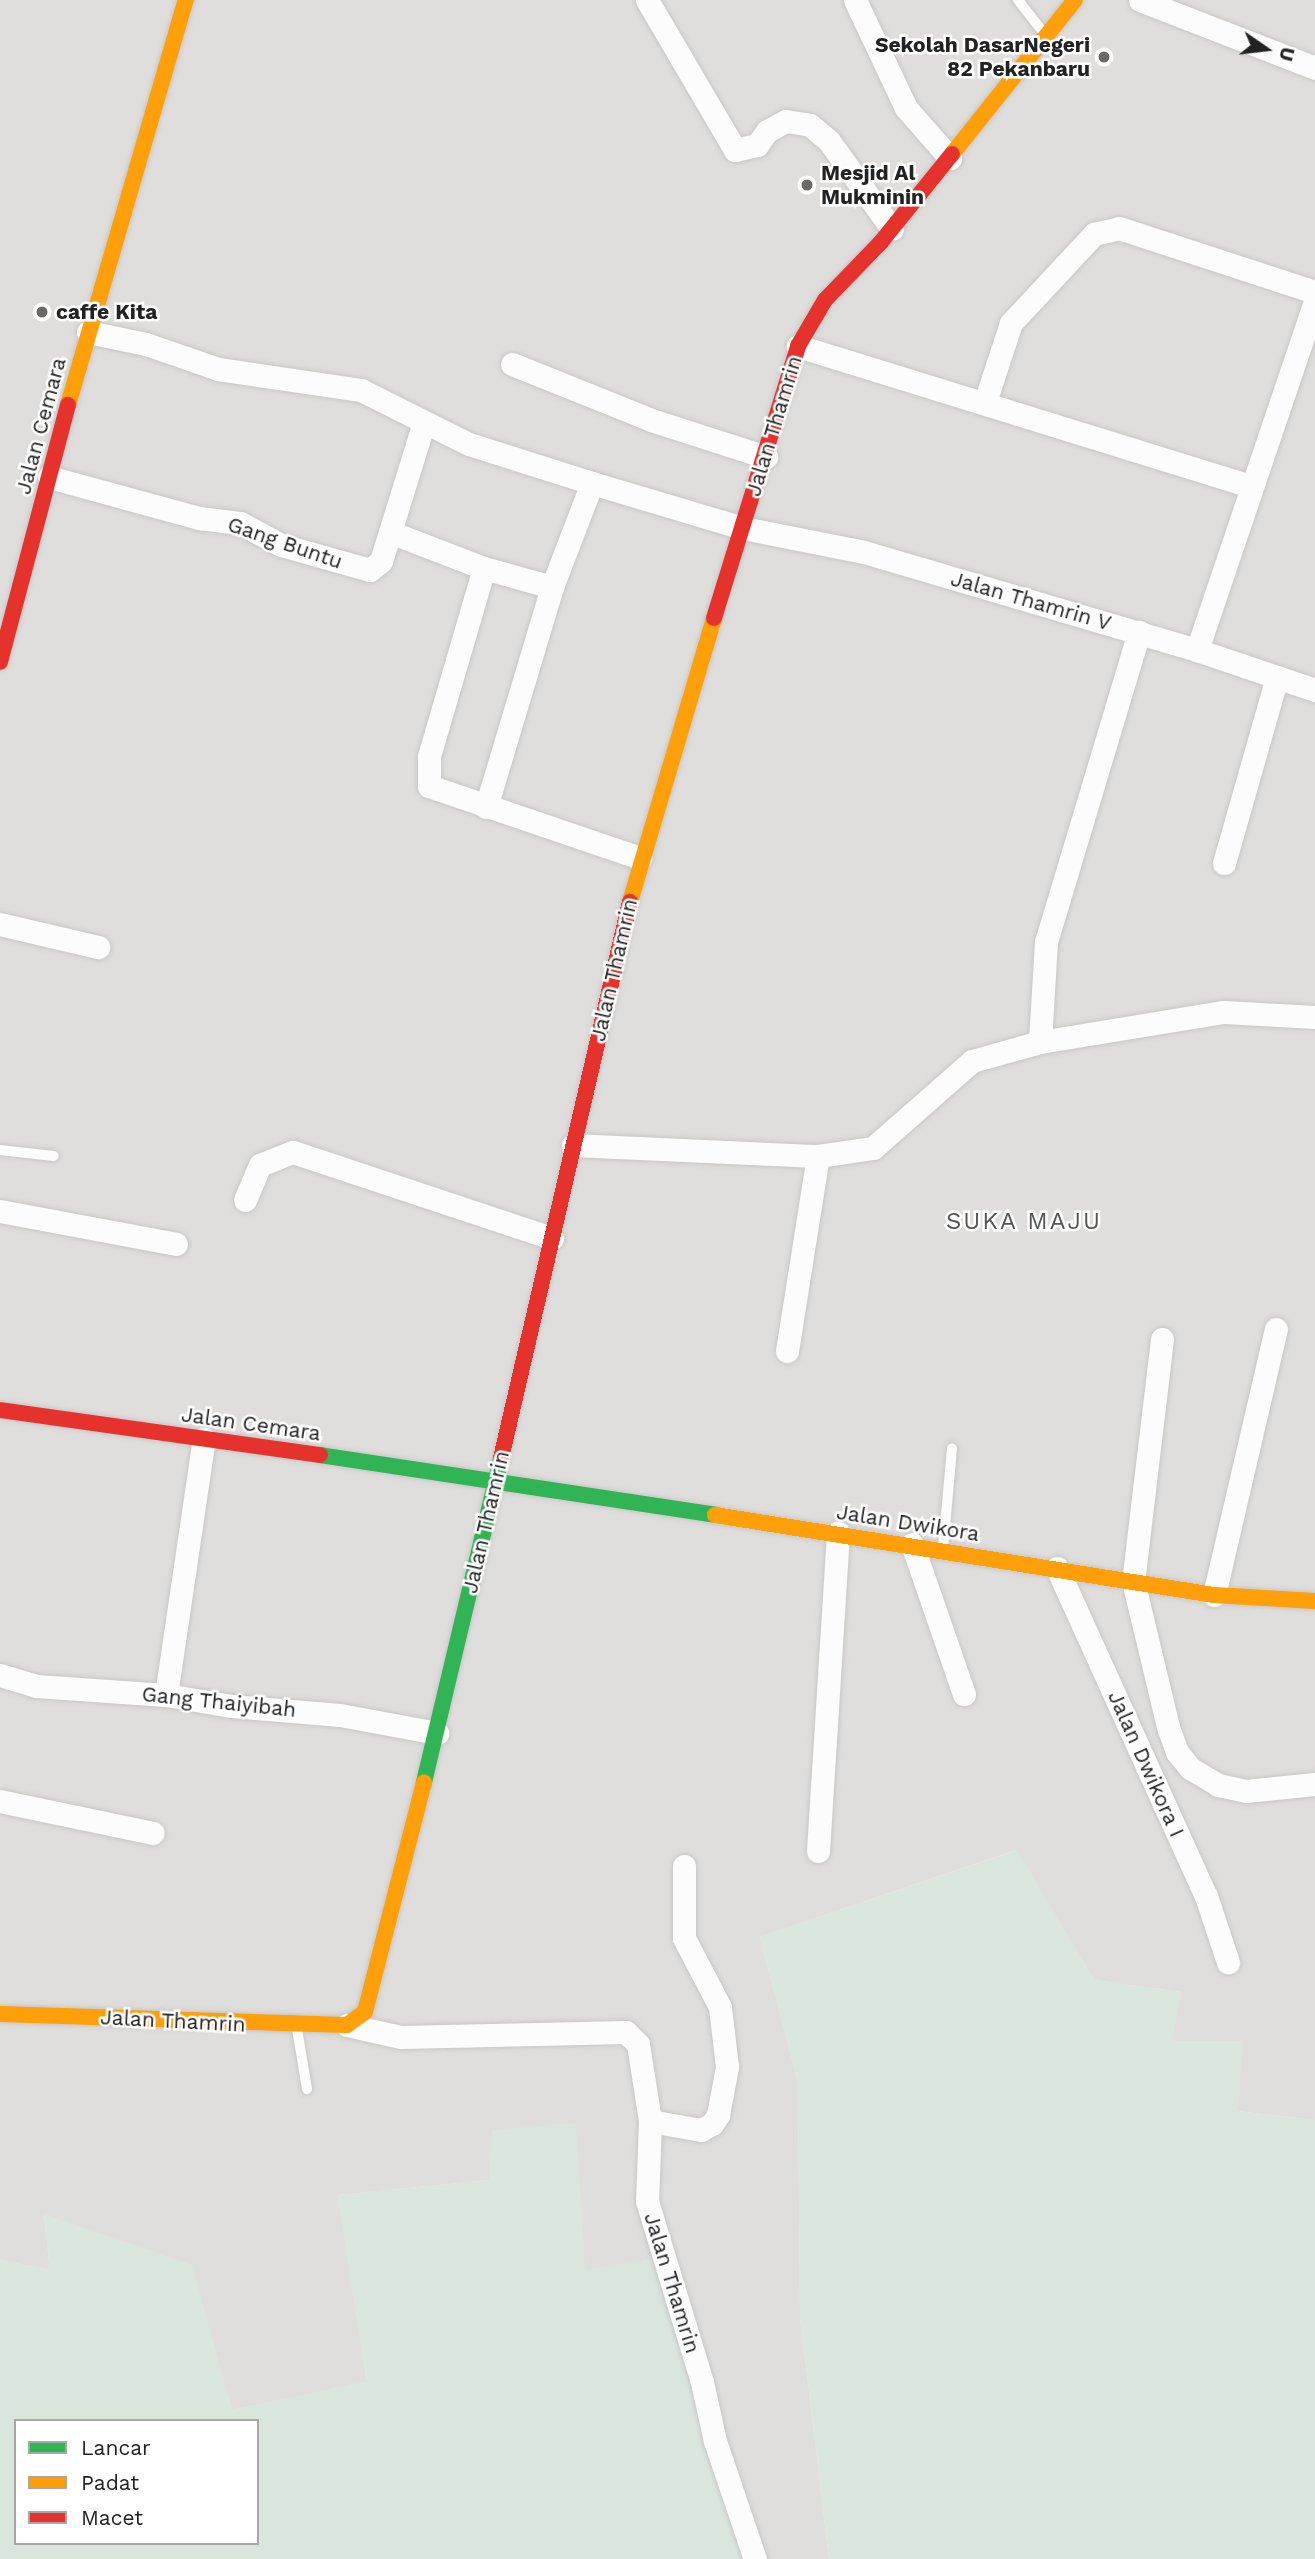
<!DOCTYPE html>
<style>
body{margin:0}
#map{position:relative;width:1315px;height:2559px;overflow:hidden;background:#f0eeeb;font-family:"Work Sans",sans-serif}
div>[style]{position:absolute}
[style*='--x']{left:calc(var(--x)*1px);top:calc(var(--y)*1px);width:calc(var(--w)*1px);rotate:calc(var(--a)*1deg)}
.residential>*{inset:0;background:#dfdedc}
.wetland>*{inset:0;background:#d9e6de}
.roads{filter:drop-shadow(0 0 2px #c9c8c7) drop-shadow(0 0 2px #c9c8c7)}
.lane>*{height:10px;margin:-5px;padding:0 5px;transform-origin:5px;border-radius:5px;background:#fdfcfc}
.street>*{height:23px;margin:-11.5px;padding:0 11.5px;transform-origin:11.5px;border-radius:11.5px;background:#fdfcfc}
.fast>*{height:16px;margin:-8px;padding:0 8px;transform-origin:8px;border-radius:8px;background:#30b455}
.slow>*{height:16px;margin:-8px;padding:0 8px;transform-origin:8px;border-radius:8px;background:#ff9f0a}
.jam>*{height:16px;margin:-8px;padding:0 8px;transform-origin:8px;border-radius:8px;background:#e5322d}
.dots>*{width:19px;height:19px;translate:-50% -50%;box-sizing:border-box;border:4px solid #fff;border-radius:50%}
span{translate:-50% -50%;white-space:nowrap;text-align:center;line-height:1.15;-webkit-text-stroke:5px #fff;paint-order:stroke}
.poi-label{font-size:21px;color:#222;font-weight:700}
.right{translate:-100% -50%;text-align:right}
.left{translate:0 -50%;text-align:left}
.street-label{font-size:21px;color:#222}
.quarter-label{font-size:24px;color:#555;letter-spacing:2px}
.legend{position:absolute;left:14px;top:2419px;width:245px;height:126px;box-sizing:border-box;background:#fff;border:2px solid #a7a7a7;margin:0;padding:9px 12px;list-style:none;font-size:21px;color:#222}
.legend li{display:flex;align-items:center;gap:14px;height:35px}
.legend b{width:35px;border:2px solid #a7a7a7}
.north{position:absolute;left:1231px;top:14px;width:70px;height:70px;-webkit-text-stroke:5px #fff;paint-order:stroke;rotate:104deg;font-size:19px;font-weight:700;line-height:28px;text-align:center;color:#222}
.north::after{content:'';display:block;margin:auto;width:24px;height:32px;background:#222;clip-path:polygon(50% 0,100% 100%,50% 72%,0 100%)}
</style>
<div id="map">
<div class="residential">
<i style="clip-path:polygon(0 0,1315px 0,1315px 2120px,1238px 2111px,1171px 2041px,1181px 1992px,1094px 1980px,1016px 1850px,760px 1937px,798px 2082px,800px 2316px,829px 2559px,744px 2559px,654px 2259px,585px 2271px,489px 2180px,338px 2195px,367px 2382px,232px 2410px,191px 2265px,44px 2215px,50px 2270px,0 2260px)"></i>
</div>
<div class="wetland">
<i style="clip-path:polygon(1017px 1850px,1094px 1980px,1181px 1992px,1172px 2041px,1243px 2041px,1238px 2111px,1315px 2120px,1315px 2559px,829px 2559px,800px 2316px,798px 2082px,760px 1937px)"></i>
<i style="clip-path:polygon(evenodd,576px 2123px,585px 2270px,654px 2259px,744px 2559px,0 2559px,0 2260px,50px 2270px,44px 2214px,192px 2265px,232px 2410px,367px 2381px,337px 2195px,489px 2180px,492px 2130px,576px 2123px,16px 2421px,257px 2421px,257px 2543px,16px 2543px,16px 2421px)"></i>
</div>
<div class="roads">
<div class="lane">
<i style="--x:1018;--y:0;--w:42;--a:51.8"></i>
<i style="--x:0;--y:1150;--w:54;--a:6.3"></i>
<i style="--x:943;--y:1549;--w:101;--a:-84.9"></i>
<i style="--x:297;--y:2029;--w:61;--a:80.5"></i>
</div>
<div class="street">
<i style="--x:647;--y:0;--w:174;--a:59.6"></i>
<i style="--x:735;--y:150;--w:23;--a:-13"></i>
<i style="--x:757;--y:145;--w:17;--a:-54"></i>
<i style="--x:767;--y:131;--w:21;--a:-28"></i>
<i style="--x:786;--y:121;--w:24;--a:9"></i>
<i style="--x:810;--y:125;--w:25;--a:40"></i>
<i style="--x:829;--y:141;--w:108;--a:54.4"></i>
<i style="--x:855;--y:0;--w:119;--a:64.7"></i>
<i style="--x:906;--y:108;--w:67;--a:48.7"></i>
<i style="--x:1140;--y:0;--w:188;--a:21.2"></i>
<i style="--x:88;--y:332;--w:59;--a:11.7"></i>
<i style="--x:146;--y:344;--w:76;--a:19.1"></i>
<i style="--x:218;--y:369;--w:145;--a:8.4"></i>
<i style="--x:361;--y:390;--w:121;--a:26.6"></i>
<i style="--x:469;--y:444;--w:129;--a:17.6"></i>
<i style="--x:592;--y:483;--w:158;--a:16.6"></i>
<i style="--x:743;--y:528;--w:123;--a:11.2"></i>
<i style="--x:864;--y:552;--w:347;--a:16.4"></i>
<i style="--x:1197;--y:650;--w:125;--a:18.7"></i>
<i style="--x:798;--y:346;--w:472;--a:17.2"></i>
<i style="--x:512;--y:364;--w:150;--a:21.9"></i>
<i style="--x:651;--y:420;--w:121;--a:17.8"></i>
<i style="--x:985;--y:402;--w:83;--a:-71.8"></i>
<i style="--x:1011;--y:323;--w:122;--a:-47"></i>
<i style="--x:1094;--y:234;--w:26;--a:-13"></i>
<i style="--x:1119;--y:228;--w:206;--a:18.1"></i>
<i style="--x:49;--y:477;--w:156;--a:15.3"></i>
<i style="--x:199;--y:518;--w:41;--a:7"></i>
<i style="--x:240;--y:523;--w:47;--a:28.2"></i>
<i style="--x:281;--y:545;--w:92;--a:15.7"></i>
<i style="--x:370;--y:570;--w:14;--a:-39"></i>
<i style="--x:381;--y:561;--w:142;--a:-72.8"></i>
<i style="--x:390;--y:532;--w:101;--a:21"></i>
<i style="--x:484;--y:568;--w:71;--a:15.6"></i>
<i style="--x:552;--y:587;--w:111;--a:-69"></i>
<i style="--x:484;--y:568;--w:196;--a:106.3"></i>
<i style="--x:429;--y:756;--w:30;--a:90"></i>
<i style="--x:429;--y:786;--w:223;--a:18.8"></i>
<i style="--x:1197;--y:650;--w:368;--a:-71.3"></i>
<i style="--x:486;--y:807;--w:230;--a:-73.3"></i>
<i style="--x:1224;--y:863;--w:193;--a:-74.1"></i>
<i style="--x:0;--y:924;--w:101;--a:13.2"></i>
<i style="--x:1040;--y:1042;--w:100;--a:-86.6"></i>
<i style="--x:1046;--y:942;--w:324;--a:-73.3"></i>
<i style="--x:573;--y:1145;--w:245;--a:2.6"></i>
<i style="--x:818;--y:1156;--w:56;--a:-8.3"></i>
<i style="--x:873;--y:1148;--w:132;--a:-41.3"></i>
<i style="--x:972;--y:1061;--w:71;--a:-15.6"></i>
<i style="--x:1040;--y:1042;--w:186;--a:-9.3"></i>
<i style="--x:1224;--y:1012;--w:91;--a:3.1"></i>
<i style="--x:245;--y:1200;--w:38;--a:-67"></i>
<i style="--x:260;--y:1165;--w:35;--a:-22"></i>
<i style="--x:293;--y:1152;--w:273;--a:18.4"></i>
<i style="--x:0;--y:1211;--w:179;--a:10.6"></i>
<i style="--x:1162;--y:1339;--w:244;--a:96.8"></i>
<i style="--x:1133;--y:1581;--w:150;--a:76.5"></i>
<i style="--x:1168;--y:1727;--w:27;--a:70"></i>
<i style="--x:1177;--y:1752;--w:21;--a:51"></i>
<i style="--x:1190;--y:1768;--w:33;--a:31"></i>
<i style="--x:1218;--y:1785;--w:29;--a:12"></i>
<i style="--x:1246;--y:1791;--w:69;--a:-5.8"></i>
<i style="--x:787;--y:1351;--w:197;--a:-81"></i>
<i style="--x:912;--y:1544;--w:159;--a:70.9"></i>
<i style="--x:1057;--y:1568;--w:360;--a:65.6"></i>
<i style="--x:1206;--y:1896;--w:70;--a:71.6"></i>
<i style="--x:1214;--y:1595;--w:273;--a:-76.9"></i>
<i style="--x:0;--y:1675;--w:38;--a:17"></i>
<i style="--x:36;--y:1686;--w:130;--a:4"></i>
<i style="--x:166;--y:1695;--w:67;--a:9.5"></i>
<i style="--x:232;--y:1706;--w:108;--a:4.8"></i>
<i style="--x:340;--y:1715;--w:99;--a:10.5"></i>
<i style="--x:166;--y:1695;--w:259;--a:-81.6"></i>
<i style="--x:0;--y:1801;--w:156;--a:11.8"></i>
<i style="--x:818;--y:1851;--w:319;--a:-86.4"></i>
<i style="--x:347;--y:2025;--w:55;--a:12.5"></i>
<i style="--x:401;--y:2037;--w:225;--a:-1.3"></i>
<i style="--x:626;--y:2032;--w:17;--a:45"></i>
<i style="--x:638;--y:2044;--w:78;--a:81.1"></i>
<i style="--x:650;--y:2121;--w:80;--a:92.1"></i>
<i style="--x:647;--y:2201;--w:189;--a:73.1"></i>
<i style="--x:702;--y:2382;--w:60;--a:77.6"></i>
<i style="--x:715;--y:2441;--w:125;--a:71.3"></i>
<i style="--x:650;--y:2121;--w:52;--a:10"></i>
<i style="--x:701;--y:2130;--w:13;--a:-29"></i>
<i style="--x:712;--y:2124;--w:11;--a:-56"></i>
<i style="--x:718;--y:2115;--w:49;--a:-79.4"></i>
<i style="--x:727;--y:2067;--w:60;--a:-96.7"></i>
<i style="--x:720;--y:2007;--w:78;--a:-117.6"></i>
<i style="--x:684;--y:1938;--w:72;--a:-90"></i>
</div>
<div class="fast">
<i style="--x:320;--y:1455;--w:400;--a:8.6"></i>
<i style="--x:424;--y:1782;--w:333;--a:-76.6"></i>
</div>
<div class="slow">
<i style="--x:952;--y:154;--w:197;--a:-51.4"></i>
<i style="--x:68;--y:405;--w:422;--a:-73.8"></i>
<i style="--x:630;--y:902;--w:296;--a:-73.5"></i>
<i style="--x:715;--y:1515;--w:505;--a:9.11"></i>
<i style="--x:1214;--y:1595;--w:101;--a:3.4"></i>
<i style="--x:0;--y:2014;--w:347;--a:1.8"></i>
<i style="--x:347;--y:2025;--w:22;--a:-36"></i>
<i style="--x:365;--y:2012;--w:237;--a:-75.6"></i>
</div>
<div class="jam">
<i style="--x:714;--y:618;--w:285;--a:-72.8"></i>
<i style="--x:798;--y:346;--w:53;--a:-59.6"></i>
<i style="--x:825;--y:300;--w:81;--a:-46"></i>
<i style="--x:881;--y:242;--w:113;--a:-51.1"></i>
<i style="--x:0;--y:662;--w:266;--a:-75.2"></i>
<i style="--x:0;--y:1410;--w:323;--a:8"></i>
<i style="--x:501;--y:1458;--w:571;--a:-76.94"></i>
</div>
</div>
<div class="dots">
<i style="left:1104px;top:57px;background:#6a6968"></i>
<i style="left:807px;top:185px;background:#6a6968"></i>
<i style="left:42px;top:312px;background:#6a6968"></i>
</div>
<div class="poi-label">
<span class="right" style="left:1090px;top:57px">Sekolah DasarNegeri<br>82 Pekanbaru</span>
<span class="left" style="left:821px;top:185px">Mesjid Al<br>Mukminin</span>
<span class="left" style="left:56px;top:312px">caffe Kita</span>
</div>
<div class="street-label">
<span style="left:41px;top:426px;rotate:-75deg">Jalan Cemara</span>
<span style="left:774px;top:426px;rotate:-73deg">Jalan Thamrin</span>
<span style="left:285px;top:543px;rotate:19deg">Gang Buntu</span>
<span style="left:1031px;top:601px;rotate:16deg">Jalan Thamrin V</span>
<span style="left:614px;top:970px;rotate:-77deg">Jalan Thamrin</span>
<span style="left:251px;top:1424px;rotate:8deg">Jalan Cemara</span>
<span style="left:486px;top:1522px;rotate:-77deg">Jalan Thamrin</span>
<span style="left:908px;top:1523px;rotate:9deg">Jalan Dwikora</span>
<span style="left:219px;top:1702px;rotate:6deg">Gang Thaiyibah</span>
<span style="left:1146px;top:1764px;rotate:66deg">Jalan Dwikora I</span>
<span style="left:173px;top:2021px;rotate:3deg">Jalan Thamrin</span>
<span style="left:672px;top:2283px;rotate:73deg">Jalan Thamrin</span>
</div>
<div class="quarter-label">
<span style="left:1024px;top:1222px">SUKA MAJU</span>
</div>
<ul class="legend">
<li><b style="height:9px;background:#30b455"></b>Lancar</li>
<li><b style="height:9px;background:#ff9f0a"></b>Padat</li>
<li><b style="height:9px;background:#e5322d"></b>Macet</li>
</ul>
<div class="north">U</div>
</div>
